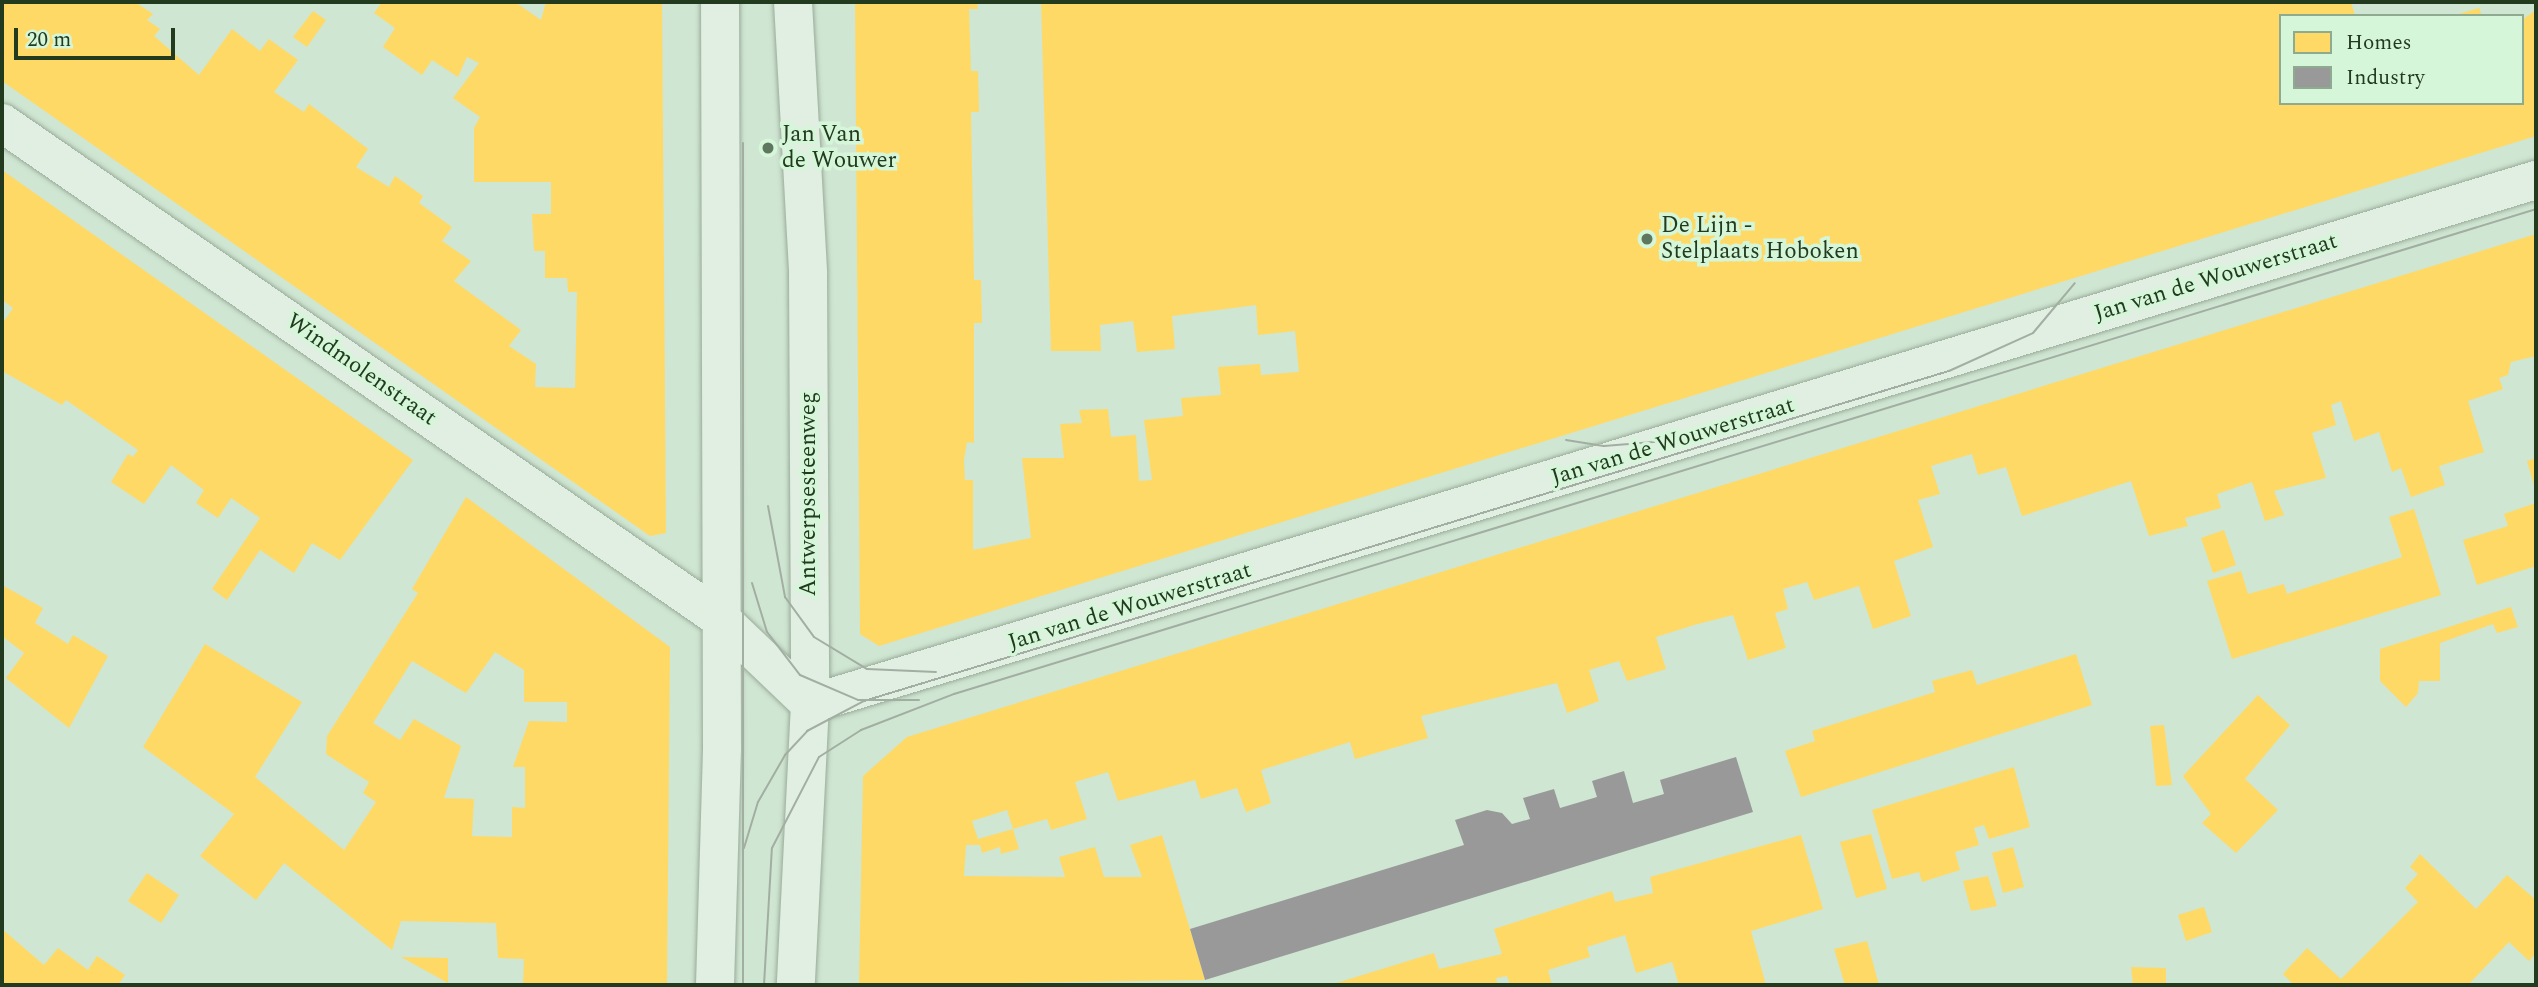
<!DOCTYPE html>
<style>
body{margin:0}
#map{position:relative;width:2538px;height:987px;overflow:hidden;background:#cfe6d2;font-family:Spectral,serif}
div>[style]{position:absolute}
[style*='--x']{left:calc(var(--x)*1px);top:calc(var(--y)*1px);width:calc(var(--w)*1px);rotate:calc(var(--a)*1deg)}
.homes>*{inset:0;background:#ffd966}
.industry>*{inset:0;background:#999}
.roads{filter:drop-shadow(0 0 2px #99ab99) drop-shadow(0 0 2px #99ab99)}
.minor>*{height:38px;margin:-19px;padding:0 19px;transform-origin:19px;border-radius:19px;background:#e1eee2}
.tram>*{height:2px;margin:-1px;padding:0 1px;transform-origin:1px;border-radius:1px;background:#a2aea2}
.dots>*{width:19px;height:19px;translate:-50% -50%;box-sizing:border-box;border:4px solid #d6f6da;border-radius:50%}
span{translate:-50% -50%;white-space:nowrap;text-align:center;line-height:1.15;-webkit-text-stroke:7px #d6f6da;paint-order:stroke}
.poi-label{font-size:23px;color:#223b1f}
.left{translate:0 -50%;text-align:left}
.street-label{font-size:23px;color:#223b1f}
.frame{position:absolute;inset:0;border:4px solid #223b1f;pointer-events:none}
.legend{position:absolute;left:2279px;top:14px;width:245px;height:91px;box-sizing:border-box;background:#d6f6da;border:2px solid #8eab8f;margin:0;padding:9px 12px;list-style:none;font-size:21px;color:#223b1f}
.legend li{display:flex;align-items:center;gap:14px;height:35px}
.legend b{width:35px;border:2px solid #8eab8f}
.scale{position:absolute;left:14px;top:28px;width:161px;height:32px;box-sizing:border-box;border:4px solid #223b1f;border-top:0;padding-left:9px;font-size:21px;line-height:24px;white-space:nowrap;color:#223b1f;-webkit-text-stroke:5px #d6f6da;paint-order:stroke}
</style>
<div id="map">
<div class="homes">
<i style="clip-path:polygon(2px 2px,135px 2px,153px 14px,147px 20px,160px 29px,154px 36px,199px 75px,232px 29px,260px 51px,269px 39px,298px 60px,274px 92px,304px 112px,309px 104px,368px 149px,356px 167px,389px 187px,395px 176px,423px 196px,419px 203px,452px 227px,442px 241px,471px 261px,454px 281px,521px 330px,509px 346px,536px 364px,535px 387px,575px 388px,577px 292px,568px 292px,567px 278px,545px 278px,545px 251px,534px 251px,532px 214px,551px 214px,551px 182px,474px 182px,474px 128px,480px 117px,453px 98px,479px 63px,467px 57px,458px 77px,432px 60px,422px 75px,383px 47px,395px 28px,374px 13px,382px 2px,515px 2px,541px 20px,546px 2px,662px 2px,666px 533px,650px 536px,2px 81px)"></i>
<i style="clip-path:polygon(855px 2px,977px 2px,978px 9px,969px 9px,971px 71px,978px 71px,979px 112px,971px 112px,974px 280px,981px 280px,982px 323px,974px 323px,974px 443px,967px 442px,964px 460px,965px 480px,973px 480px,973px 550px,1031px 538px,1022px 458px,1064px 458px,1060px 424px,1082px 423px,1079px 410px,1108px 409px,1111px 437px,1136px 435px,1139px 481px,1152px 480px,1144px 420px,1183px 416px,1181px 398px,1221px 395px,1218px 367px,1260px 364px,1261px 375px,1299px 372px,1295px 331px,1258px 335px,1256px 305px,1172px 316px,1175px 349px,1137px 352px,1133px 321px,1100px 325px,1101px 351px,1051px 351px,1041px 2px,2351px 2px,2355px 16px,2281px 16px,2281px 103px,2522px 103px,2522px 20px,2536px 10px,2536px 136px,879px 646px,860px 634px)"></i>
<i style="clip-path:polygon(2479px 8px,2482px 16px,2456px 16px,2456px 15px)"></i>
<i style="clip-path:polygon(313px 11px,326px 20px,307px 47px,293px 37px)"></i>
<i style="clip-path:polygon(2px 170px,413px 460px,340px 560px,312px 543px,294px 573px,260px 550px,227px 600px,212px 589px,260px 518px,231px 498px,218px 518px,196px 503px,204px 490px,171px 465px,144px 504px,111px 482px,128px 454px,133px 457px,138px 450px,66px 400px,62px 405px,2px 371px,2px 324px,13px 308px,2px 300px)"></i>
<i style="clip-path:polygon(2536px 234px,2536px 356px,2511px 362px,2508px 375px,2499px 378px,2503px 389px,2468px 401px,2484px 452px,2439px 466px,2445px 485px,2411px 497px,2401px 468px,2392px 472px,2379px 432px,2354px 441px,2341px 401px,2331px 405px,2336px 425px,2312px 433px,2326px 478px,2274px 491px,2284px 515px,2265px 521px,2252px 482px,2217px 494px,2221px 508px,2185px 518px,2188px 526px,2149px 536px,2131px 481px,2022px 516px,2006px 467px,1978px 475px,1972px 454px,1931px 466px,1940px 494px,1918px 500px,1933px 547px,1894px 561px,1911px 616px,1873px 629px,1859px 586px,1814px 600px,1807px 582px,1783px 589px,1788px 609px,1775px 613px,1786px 648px,1748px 660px,1733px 615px,1694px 625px,1656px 637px,1666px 669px,1627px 681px,1619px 661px,1589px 670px,1599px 701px,1567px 713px,1557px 683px,1421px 716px,1428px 738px,1355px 759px,1350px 742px,1261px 770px,1271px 803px,1246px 812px,1237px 788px,1201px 799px,1195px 780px,1118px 801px,1108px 772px,1075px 782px,1087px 819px,1051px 830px,1047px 819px,1013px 829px,1007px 810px,972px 821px,978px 839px,1013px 829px,1019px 849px,1001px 854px,1000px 847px,982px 853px,980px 845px,966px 845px,964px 876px,1065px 877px,1059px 857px,1095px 847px,1104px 877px,1142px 877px,1130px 845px,1162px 835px,1205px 980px,859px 985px,863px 776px,907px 737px)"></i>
<i style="clip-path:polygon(2536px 458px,2536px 492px,2527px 461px)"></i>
<i style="clip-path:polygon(evenodd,466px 497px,670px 647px,667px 985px,523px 985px,524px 959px,498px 958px,496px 923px,401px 921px,392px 950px,284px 863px,256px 900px,200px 856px,234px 814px,143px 747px,205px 644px,302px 702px,255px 777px,344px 850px,376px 802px,363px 793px,369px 782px,326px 754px,327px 736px,418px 593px,412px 589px,466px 497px,495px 652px,524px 670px,524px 702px,567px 702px,567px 722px,529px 721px,513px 767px,525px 767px,525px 808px,512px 807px,512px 837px,472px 836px,474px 799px,444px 798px,461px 746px,414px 719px,400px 740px,373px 723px,412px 661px,466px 693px,495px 652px)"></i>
<i style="clip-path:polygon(2536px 503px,2536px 566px,2477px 585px,2463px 540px,2508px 526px,2504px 514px)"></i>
<i style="clip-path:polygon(2414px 509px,2441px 595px,2232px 659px,2207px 581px,2241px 571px,2248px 594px,2284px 584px,2287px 594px,2402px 557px,2389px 517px)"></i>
<i style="clip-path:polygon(2224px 530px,2236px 565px,2213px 573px,2201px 538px)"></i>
<i style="clip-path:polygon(2px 585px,43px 608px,35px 623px,68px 644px,73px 635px,108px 656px,69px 728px,6px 678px,24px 653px,2px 636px)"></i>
<i style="clip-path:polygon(2511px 607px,2518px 627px,2497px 633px,2493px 624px,2440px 643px,2440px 681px,2419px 681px,2418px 693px,2406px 707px,2380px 681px,2380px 649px)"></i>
<i style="clip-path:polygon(2076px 654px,2092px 705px,1801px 797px,1785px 751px,1815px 741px,1812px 731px,1935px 692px,1932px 681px,1972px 670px,1977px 685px)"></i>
<i style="clip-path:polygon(2258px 695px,2290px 725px,2245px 779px,2278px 810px,2236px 853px,2202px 823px,2211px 814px,2183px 776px)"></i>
<i style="clip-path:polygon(2164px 725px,2172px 785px,2156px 786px,2150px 726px)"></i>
<i style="clip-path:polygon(2014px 767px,2030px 827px,1989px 839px,1984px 825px,1974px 828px,1979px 845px,1955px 852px,1960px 870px,1922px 882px,1919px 872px,1892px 879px,1872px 810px)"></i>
<i style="clip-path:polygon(1871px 834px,1887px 889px,1856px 898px,1840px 842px)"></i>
<i style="clip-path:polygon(1801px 835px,1823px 909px,1751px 931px,1766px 985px,1679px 985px,1672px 962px,1636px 973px,1625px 935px,1587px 947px,1590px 957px,1548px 970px,1552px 985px,1510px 985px,1507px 976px,1496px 978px,1498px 985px,1330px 985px,1434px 953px,1439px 969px,1502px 954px,1494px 929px,1612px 891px,1615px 902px,1653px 893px,1650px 877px)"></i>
<i style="clip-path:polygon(2013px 847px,2024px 887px,2003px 893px,1992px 853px)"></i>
<i style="clip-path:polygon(2420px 854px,2476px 909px,2507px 875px,2536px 900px,2536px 953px,2529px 961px,2509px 942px,2468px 985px,2294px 985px,2283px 974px,2307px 948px,2341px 979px,2418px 902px,2405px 888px,2418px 874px,2410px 867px)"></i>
<i style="clip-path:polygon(147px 873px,179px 895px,161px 923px,128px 901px)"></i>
<i style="clip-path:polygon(1988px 876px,1997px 906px,1971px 911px,1963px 881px)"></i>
<i style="clip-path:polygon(2204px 907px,2212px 932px,2186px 941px,2178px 915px)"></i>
<i style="clip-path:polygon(2px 929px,44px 965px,58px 948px,88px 970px,97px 956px,125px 975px,118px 985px,2px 985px)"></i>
<i style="clip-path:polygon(1867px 941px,1879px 985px,1845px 985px,1834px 949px)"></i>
<i style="clip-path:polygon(401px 957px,448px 958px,448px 983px)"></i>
<i style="clip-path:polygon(2131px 967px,2166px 968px,2166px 985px,2133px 985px)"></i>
</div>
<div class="industry">
<i style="clip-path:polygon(1736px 757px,1753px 812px,1205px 980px,1190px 929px,1464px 845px,1455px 820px,1487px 810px,1502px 813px,1512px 824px,1530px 819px,1523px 798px,1554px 789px,1560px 808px,1597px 797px,1592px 781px,1624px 771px,1633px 803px,1664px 794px,1660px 780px)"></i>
</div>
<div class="roads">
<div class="minor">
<i style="--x:793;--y:2;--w:272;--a:86.8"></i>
<i style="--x:808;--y:274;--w:430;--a:89.7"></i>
<i style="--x:810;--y:704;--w:281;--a:92.9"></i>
<i style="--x:2;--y:123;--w:873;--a:34.6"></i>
<i style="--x:721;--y:619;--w:123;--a:43.7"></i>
<i style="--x:810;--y:704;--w:1804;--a:-16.89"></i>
<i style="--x:715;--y:985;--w:237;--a:-88.3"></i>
<i style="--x:722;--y:748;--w:746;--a:-90.15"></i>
</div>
</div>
<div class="tram">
<i style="--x:743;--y:143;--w:842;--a:90"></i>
<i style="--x:1566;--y:440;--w:38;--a:9"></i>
<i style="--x:1604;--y:446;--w:99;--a:-4.6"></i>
<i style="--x:768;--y:506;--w:93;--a:79.4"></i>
<i style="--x:785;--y:597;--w:49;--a:54.1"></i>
<i style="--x:814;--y:637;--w:62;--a:31.1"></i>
<i style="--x:867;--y:669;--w:69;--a:2.5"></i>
<i style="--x:752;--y:583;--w:51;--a:73"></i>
<i style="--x:767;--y:632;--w:54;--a:52.5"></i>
<i style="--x:800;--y:675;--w:63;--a:23.3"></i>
<i style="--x:858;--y:700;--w:61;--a:0"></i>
<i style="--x:744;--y:848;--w:48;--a:-73.1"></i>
<i style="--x:758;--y:802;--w:54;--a:-60.1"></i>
<i style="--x:785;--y:755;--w:33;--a:-47"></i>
<i style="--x:807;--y:731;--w:64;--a:-27.8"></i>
<i style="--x:864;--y:701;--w:1134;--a:-16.92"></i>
<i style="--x:1949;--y:371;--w:92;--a:-24.3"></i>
<i style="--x:2033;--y:333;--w:65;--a:-50"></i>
<i style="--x:764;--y:985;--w:137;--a:-86.7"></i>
<i style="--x:772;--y:848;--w:102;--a:-62.7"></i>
<i style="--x:819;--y:757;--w:50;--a:-32.7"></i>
<i style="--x:861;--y:730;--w:100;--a:-21.2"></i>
<i style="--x:954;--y:694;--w:1655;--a:-17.04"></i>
</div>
<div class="dots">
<i style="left:768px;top:148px;background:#5f775e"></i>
<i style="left:1647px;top:239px;background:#5f775e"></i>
</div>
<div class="poi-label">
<span class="left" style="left:782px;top:148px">Jan Van<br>de Wouwer</span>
<span class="left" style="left:1661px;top:239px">De Lijn -<br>Stelplaats Hoboken</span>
</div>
<div class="street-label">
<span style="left:2216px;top:278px;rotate:-17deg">Jan van de Wouwerstraat</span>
<span style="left:361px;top:370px;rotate:35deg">Windmolenstraat</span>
<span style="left:1673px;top:442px;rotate:-17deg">Jan van de Wouwerstraat</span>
<span style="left:809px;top:494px;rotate:-90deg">Antwerpsesteenweg</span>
<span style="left:1130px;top:607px;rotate:-17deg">Jan van de Wouwerstraat</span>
</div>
<div class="frame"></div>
<ul class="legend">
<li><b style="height:19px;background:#ffd966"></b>Homes</li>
<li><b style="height:19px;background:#999"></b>Industry</li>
</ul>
<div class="scale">20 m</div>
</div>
